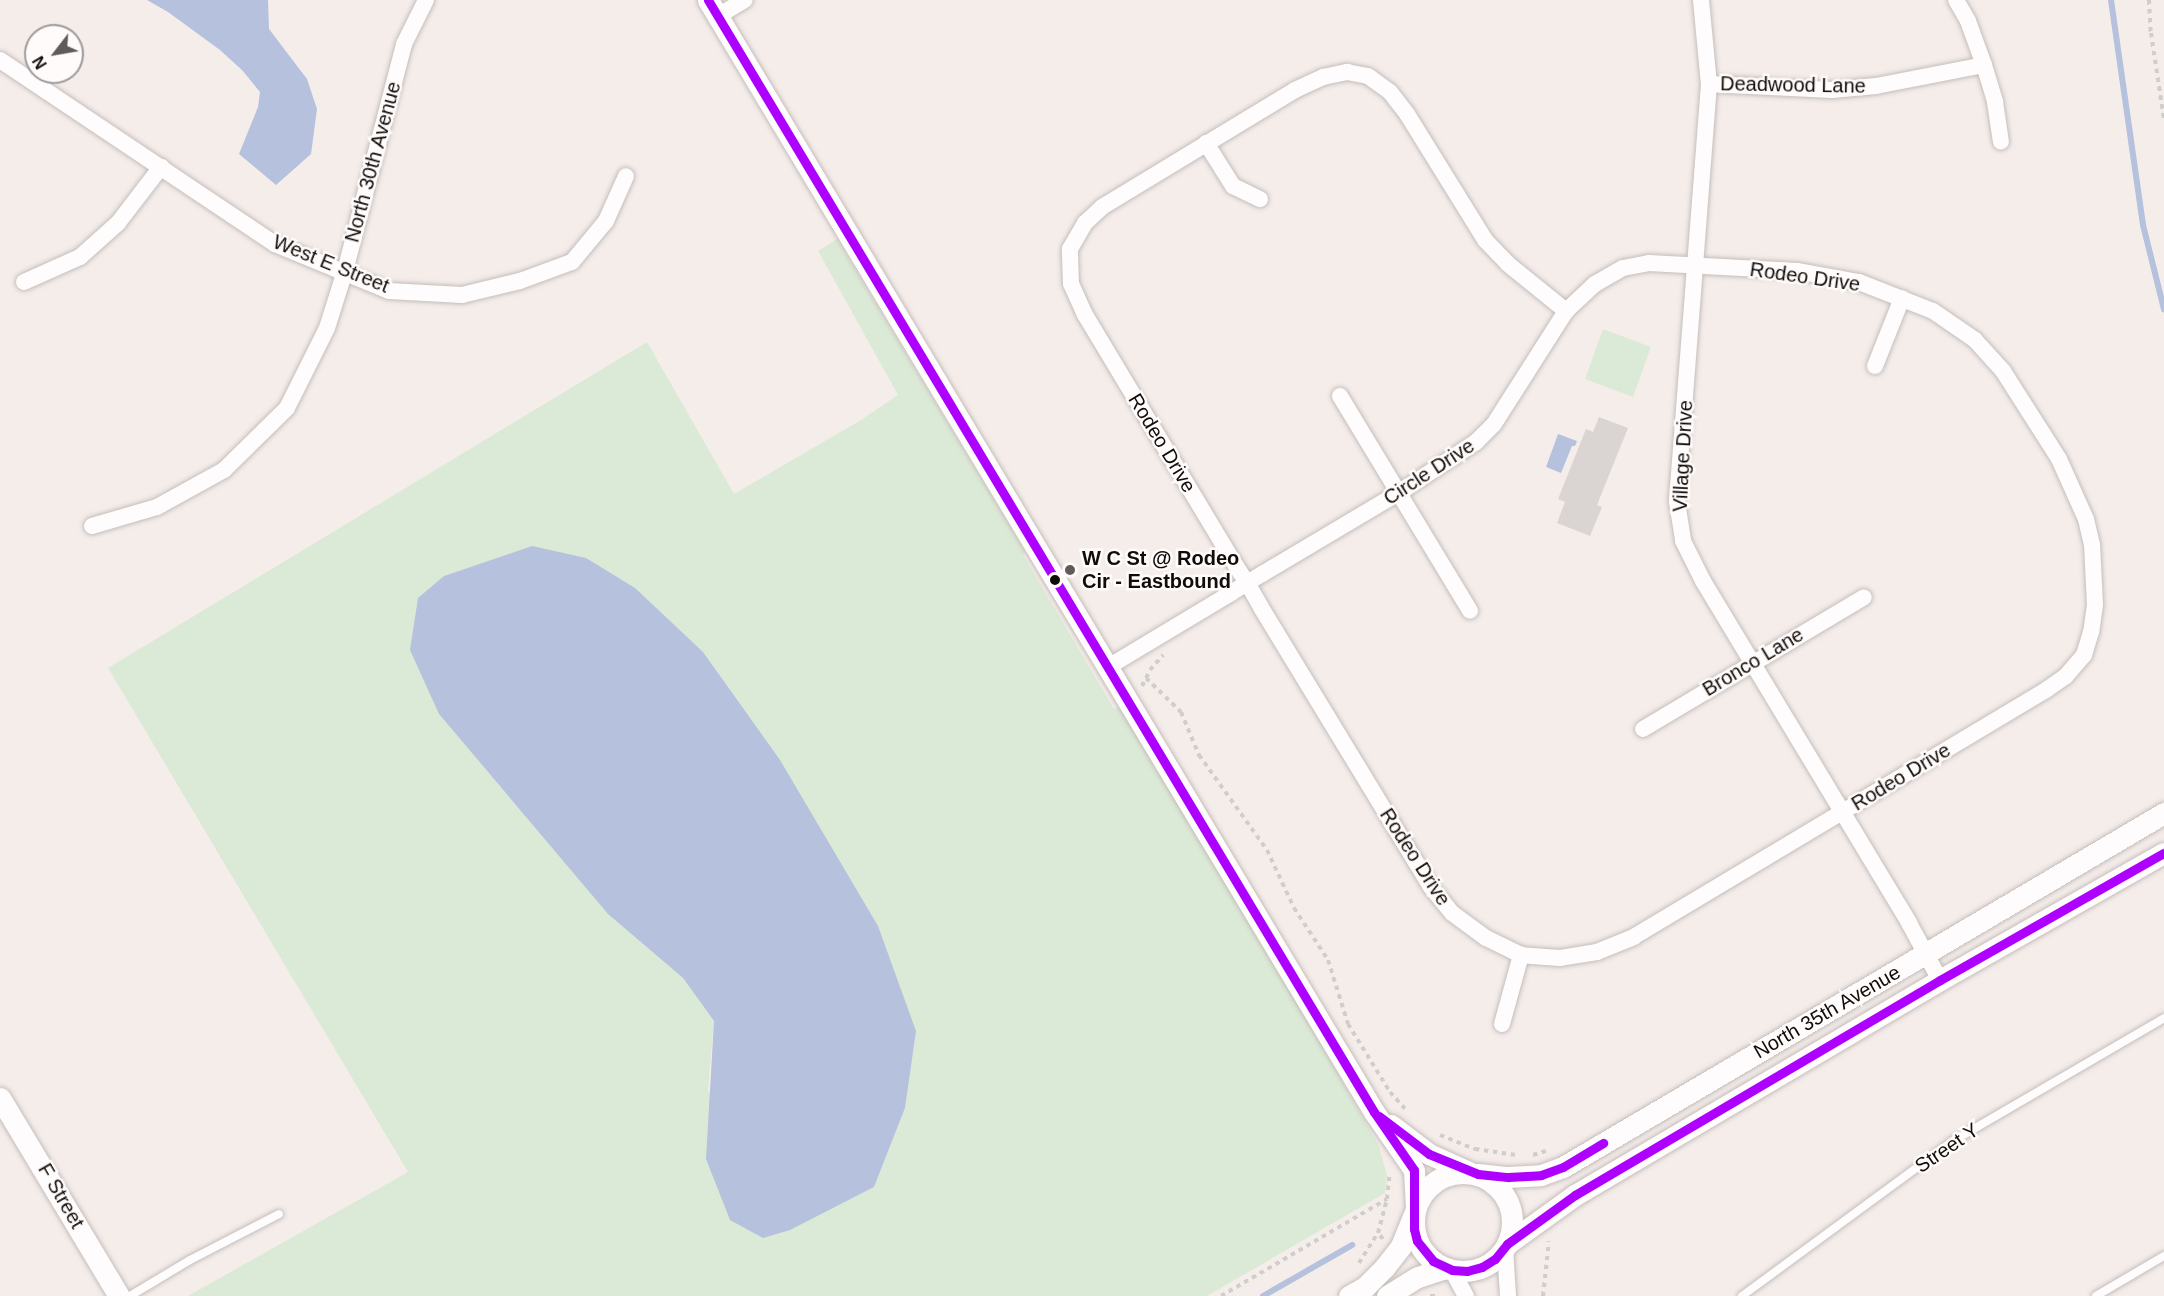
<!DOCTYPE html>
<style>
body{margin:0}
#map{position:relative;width:2164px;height:1296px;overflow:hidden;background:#f5edea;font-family:Arial,sans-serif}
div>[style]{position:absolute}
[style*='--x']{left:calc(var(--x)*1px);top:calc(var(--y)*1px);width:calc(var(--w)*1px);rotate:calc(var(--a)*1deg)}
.green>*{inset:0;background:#dbead6}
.water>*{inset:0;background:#b5c1dd}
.stream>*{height:6px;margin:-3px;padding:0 3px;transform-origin:3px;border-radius:3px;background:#b5c1dd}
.building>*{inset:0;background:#dad4d2}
.path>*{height:4px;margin-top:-2px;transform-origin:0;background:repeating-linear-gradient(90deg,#d0cecc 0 4.5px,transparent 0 9px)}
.roads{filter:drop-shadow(0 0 2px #c4bebb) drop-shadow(0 0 2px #c4bebb)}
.service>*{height:8px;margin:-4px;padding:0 4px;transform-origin:4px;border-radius:4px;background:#fefcfc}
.minor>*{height:16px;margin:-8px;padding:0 8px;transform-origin:8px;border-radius:8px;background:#fefcfc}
.tertiary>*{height:21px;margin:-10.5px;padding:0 10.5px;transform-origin:10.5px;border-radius:10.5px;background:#fefcfc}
.tertiary>.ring{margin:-10.5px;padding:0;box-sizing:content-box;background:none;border:21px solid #fefcfc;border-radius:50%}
.bus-1>*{height:9px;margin:-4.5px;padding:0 4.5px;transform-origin:4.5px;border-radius:4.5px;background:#ae00ff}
.dots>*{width:16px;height:16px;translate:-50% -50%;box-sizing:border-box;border:3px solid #fefbfa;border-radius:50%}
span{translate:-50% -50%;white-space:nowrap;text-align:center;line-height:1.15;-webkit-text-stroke:5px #fefbfa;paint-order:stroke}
.street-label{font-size:20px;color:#100c0a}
.poi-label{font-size:20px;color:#100c0a;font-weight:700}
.left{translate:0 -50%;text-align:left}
.north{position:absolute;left:24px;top:24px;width:60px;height:60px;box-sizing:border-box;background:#fefbfa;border:2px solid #9f9b9a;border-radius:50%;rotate:239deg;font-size:16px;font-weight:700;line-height:24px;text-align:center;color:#100c0a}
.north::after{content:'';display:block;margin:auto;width:21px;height:27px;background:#605b58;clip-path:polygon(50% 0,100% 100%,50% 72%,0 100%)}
</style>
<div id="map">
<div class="green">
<i style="clip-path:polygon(evenodd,837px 239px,1026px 553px,1023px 555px,1114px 709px,1120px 706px,1274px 962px,1379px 1146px,1387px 1176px,1385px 1193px,1207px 1296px,188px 1296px,408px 1172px,108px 668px,647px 342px,734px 494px,861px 420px,898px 395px,818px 251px,837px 239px,532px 546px,905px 1108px,874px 1187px,839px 1205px,708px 1091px,714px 1021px,683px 978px,608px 914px,439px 714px,444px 576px,532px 546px)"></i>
<i style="clip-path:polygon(1603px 329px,1651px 347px,1633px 397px,1585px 379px)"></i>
</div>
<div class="water">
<i style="clip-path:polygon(147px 0,268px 0,269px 29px,307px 79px,317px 109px,311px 154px,276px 185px,239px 154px,258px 107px,260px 92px,242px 70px,220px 50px,168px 12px)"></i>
<i style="clip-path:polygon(1558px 434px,1577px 441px,1575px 446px,1572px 446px,1561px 473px,1546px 467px)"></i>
<i style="clip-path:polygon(532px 546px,586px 558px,635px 588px,703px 652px,780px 760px,878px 926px,916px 1031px,905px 1108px,874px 1187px,790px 1230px,763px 1238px,730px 1220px,706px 1159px,714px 1021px,683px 978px,608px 914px,439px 714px,410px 650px,418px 598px,444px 576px)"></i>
</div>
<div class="stream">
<i style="--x:2111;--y:0;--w:227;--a:81.9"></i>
<i style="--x:2143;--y:225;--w:87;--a:76"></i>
<i style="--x:1263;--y:1296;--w:103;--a:-29.8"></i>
</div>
<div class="building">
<i style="clip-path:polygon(1599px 417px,1628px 428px,1597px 505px,1602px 507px,1590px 536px,1557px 523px,1565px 502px,1558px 499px,1586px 429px,1593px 432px)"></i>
</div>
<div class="path">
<i style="--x:2149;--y:0;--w:33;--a:87"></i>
<i style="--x:2151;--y:33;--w:88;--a:81.5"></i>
<i style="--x:1146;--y:678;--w:49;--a:44.2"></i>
<i style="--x:1181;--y:712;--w:47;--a:67.3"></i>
<i style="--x:1199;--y:755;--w:117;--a:54.4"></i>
<i style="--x:1267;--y:850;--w:64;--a:65"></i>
<i style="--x:1294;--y:908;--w:62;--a:56.8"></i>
<i style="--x:1328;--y:960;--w:67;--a:72.6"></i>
<i style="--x:1348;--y:1024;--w:80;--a:58.3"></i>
<i style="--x:1390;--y:1092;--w:24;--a:48"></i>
<i style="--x:1142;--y:686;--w:18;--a:-63"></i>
<i style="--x:1150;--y:670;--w:20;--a:-49"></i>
<i style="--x:1440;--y:1135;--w:38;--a:22"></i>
<i style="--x:1475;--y:1149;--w:42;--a:8.1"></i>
<i style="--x:1533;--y:1155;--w:16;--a:-18"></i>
<i style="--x:1383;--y:1239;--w:8;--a:-130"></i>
<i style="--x:1378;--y:1233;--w:35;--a:-75"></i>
<i style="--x:1387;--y:1199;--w:27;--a:-84"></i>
<i style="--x:1359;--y:1263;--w:36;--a:-58"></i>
<i style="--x:1221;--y:1296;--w:192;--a:-30.3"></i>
<i style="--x:1430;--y:1296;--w:7;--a:0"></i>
<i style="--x:1543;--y:1296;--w:55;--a:-83.8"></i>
</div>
<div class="roads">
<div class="service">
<i style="--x:130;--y:1296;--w:70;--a:-31"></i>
<i style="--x:190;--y:1260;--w:100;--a:-27.3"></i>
<i style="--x:1742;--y:1296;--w:262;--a:-36.3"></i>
<i style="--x:1953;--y:1141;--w:244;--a:-30.2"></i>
<i style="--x:2096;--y:1296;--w:79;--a:-30.5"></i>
</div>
<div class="minor">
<i style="--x:1701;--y:0;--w:84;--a:84.6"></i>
<i style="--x:1709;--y:84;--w:419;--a:94.4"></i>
<i style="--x:1677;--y:502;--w:39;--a:81"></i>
<i style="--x:1683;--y:541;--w:45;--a:63.4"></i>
<i style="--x:1703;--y:581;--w:399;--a:58.9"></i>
<i style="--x:1909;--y:923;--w:65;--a:61.5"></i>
<i style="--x:1956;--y:0;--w:24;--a:60"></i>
<i style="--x:1968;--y:21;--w:47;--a:70"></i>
<i style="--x:1984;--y:65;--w:39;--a:73"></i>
<i style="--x:1995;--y:102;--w:40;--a:81.5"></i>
<i style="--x:718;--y:16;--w:31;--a:-31"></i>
<i style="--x:0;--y:60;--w:331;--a:33.8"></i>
<i style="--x:275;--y:244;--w:123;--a:22.4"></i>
<i style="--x:389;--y:291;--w:73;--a:3.1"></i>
<i style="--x:462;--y:295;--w:60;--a:-13.6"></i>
<i style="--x:520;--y:281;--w:55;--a:-20.1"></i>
<i style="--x:572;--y:262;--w:53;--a:-50.3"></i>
<i style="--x:606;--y:221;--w:49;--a:-66"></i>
<i style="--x:1709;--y:84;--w:123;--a:2.8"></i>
<i style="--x:1832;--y:90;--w:44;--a:-5.2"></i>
<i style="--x:1876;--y:86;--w:110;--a:-11"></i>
<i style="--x:1206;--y:143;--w:51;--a:57.9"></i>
<i style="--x:1233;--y:186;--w:30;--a:26"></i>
<i style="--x:24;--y:282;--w:61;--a:-24.1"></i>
<i style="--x:80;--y:257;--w:51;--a:-41.8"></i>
<i style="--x:118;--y:223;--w:71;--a:-52.5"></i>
<i style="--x:1875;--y:366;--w:73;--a:-68.3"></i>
<i style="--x:1340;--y:396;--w:251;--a:58.8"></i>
<i style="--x:92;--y:526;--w:68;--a:-16.3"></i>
<i style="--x:157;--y:507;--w:77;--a:-28.9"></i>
<i style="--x:224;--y:470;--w:88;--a:-44.5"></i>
<i style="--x:287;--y:408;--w:89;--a:-63.4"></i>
<i style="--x:327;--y:328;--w:60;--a:-72.5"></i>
<i style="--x:345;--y:271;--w:235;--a:-75.4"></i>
<i style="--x:404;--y:44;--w:49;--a:-63.4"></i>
<i style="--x:1108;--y:667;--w:144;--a:-31"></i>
<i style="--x:1231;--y:593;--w:19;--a:-32"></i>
<i style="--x:1247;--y:583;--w:17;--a:-31"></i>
<i style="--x:1262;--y:574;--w:161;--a:-30.7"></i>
<i style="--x:1400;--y:492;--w:91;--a:-33.3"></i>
<i style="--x:1476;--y:442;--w:25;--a:-45"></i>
<i style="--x:1494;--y:424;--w:134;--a:-57.5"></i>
<i style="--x:1566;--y:311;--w:40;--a:-43"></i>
<i style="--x:1595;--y:284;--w:32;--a:-30"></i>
<i style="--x:1623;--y:268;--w:26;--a:-11"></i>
<i style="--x:1649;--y:263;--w:148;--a:3.1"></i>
<i style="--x:1797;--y:271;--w:63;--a:10.1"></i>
<i style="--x:1859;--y:282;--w:79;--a:21.4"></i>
<i style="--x:1933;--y:311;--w:51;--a:34.6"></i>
<i style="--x:1975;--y:340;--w:42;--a:47.9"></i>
<i style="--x:2003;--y:371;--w:104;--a:57.5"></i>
<i style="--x:2059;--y:459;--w:66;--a:65.8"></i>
<i style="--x:2086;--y:519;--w:26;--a:77"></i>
<i style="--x:2092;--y:544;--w:61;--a:87.2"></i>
<i style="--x:2095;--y:605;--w:27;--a:98"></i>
<i style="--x:2091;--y:632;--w:24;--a:107"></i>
<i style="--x:2084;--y:655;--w:28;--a:131"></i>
<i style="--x:2066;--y:676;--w:24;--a:145"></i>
<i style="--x:2046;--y:690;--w:480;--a:149.1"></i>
<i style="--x:1634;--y:937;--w:40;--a:158"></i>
<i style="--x:1597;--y:952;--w:37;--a:171"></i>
<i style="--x:1560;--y:958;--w:39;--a:-176"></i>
<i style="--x:1521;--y:955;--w:39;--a:-154"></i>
<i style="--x:1486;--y:938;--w:42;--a:-143.7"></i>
<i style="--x:1452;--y:913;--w:33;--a:-129"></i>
<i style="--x:1431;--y:887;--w:328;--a:-121.3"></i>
<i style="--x:1261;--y:607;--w:28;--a:-120"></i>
<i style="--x:1247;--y:583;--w:20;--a:-123"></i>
<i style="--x:1236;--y:566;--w:293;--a:-121"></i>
<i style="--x:1085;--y:315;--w:34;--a:-114"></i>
<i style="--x:1071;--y:284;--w:35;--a:-92"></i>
<i style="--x:1070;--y:249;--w:30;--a:-60"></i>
<i style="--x:1085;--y:223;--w:23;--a:-43"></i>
<i style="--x:1102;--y:207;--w:226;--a:-31.2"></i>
<i style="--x:1295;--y:90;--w:31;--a:-25"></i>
<i style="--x:1323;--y:77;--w:25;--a:-12"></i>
<i style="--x:1347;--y:72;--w:21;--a:11"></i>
<i style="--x:1368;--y:76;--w:27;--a:36"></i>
<i style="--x:1390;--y:92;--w:28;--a:52"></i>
<i style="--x:1407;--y:114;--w:148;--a:58.2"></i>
<i style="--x:1485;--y:240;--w:33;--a:46"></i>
<i style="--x:1508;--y:264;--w:75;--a:39"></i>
<i style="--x:1643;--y:729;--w:257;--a:-30.8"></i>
<i style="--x:1502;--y:1024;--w:72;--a:-74.6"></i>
<i style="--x:1505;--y:1248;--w:48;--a:86.4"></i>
<i style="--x:1452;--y:1270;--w:30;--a:62"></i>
</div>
<div class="tertiary">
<i style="--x:708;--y:0;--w:1296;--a:59.08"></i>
<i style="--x:1374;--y:1112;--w:70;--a:55.4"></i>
<i style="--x:1414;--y:1170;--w:35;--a:87"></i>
<i style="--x:0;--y:1098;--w:231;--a:59"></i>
<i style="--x:1391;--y:1125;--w:48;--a:37.3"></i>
<i style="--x:1429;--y:1154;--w:44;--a:24.2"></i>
<i class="ring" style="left:1414px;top:1173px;width:77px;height:77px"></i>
<i style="--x:1478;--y:1174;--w:30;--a:6"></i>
<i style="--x:1508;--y:1177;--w:33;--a:-3"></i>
<i style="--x:1541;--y:1175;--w:23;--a:-20"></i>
<i style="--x:1563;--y:1167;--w:698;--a:-30.5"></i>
<i style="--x:1507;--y:1244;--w:84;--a:-35.8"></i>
<i style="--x:1575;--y:1195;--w:424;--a:-30.5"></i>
<i style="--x:1940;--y:980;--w:257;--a:-29.6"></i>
<i style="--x:1349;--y:1296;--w:18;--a:-29"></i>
<i style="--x:1365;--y:1287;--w:27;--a:-45"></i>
<i style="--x:1384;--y:1268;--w:28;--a:-52"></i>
<i style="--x:1401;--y:1246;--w:32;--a:-68"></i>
<i style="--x:1387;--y:1296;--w:36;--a:-32"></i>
<i style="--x:1418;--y:1277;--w:28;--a:-18"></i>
</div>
</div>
<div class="bus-1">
<i style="--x:708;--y:0;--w:1296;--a:59.08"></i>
<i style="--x:1374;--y:1112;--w:70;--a:55.4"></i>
<i style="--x:1414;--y:1170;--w:59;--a:90"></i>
<i style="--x:1414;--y:1229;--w:12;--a:76"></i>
<i style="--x:1417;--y:1241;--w:26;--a:51"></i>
<i style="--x:1433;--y:1261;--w:21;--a:25"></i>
<i style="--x:1452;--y:1270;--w:15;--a:4"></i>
<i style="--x:1467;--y:1271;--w:16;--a:-15"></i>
<i style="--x:1482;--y:1267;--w:15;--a:-32"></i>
<i style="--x:1495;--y:1259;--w:19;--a:-51"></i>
<i style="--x:1507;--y:1244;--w:84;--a:-35.8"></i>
<i style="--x:1575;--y:1195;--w:424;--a:-30.5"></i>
<i style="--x:1940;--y:980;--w:257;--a:-29.6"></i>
<i style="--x:1379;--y:1116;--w:63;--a:37.2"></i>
<i style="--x:1429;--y:1154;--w:53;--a:22.2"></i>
<i style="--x:1478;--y:1174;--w:30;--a:6"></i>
<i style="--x:1508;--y:1177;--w:33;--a:-3"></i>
<i style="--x:1541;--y:1175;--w:23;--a:-20"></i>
<i style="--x:1563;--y:1167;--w:47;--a:-31"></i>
</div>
<div class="dots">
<i style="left:1070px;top:570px;background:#605b58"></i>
<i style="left:1055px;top:580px;background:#100c0a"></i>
</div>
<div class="street-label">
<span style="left:1793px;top:85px;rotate:1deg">Deadwood Lane</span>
<span style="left:373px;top:162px;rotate:-75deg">North 30th Avenue</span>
<span style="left:331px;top:264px;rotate:22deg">West E Street</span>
<span style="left:1805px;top:277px;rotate:8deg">Rodeo Drive</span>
<span style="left:1162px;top:443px;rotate:59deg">Rodeo Drive</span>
<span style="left:1683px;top:456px;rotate:-87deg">Village Drive</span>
<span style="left:1429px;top:472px;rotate:-33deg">Circle Drive</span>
<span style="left:1753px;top:662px;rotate:-31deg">Bronco Lane</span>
<span style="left:1901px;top:777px;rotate:-31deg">Rodeo Drive</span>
<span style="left:1415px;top:857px;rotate:57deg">Rodeo Drive</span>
<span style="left:1827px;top:1012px;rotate:-30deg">North 35th Avenue</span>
<span style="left:1947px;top:1148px;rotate:-34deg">Street Y</span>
<span style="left:61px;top:1196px;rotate:60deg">F Street</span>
</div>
<div class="poi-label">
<span class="left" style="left:1082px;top:570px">W C St @ Rodeo<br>Cir - Eastbound</span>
</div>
<div class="north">N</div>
</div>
